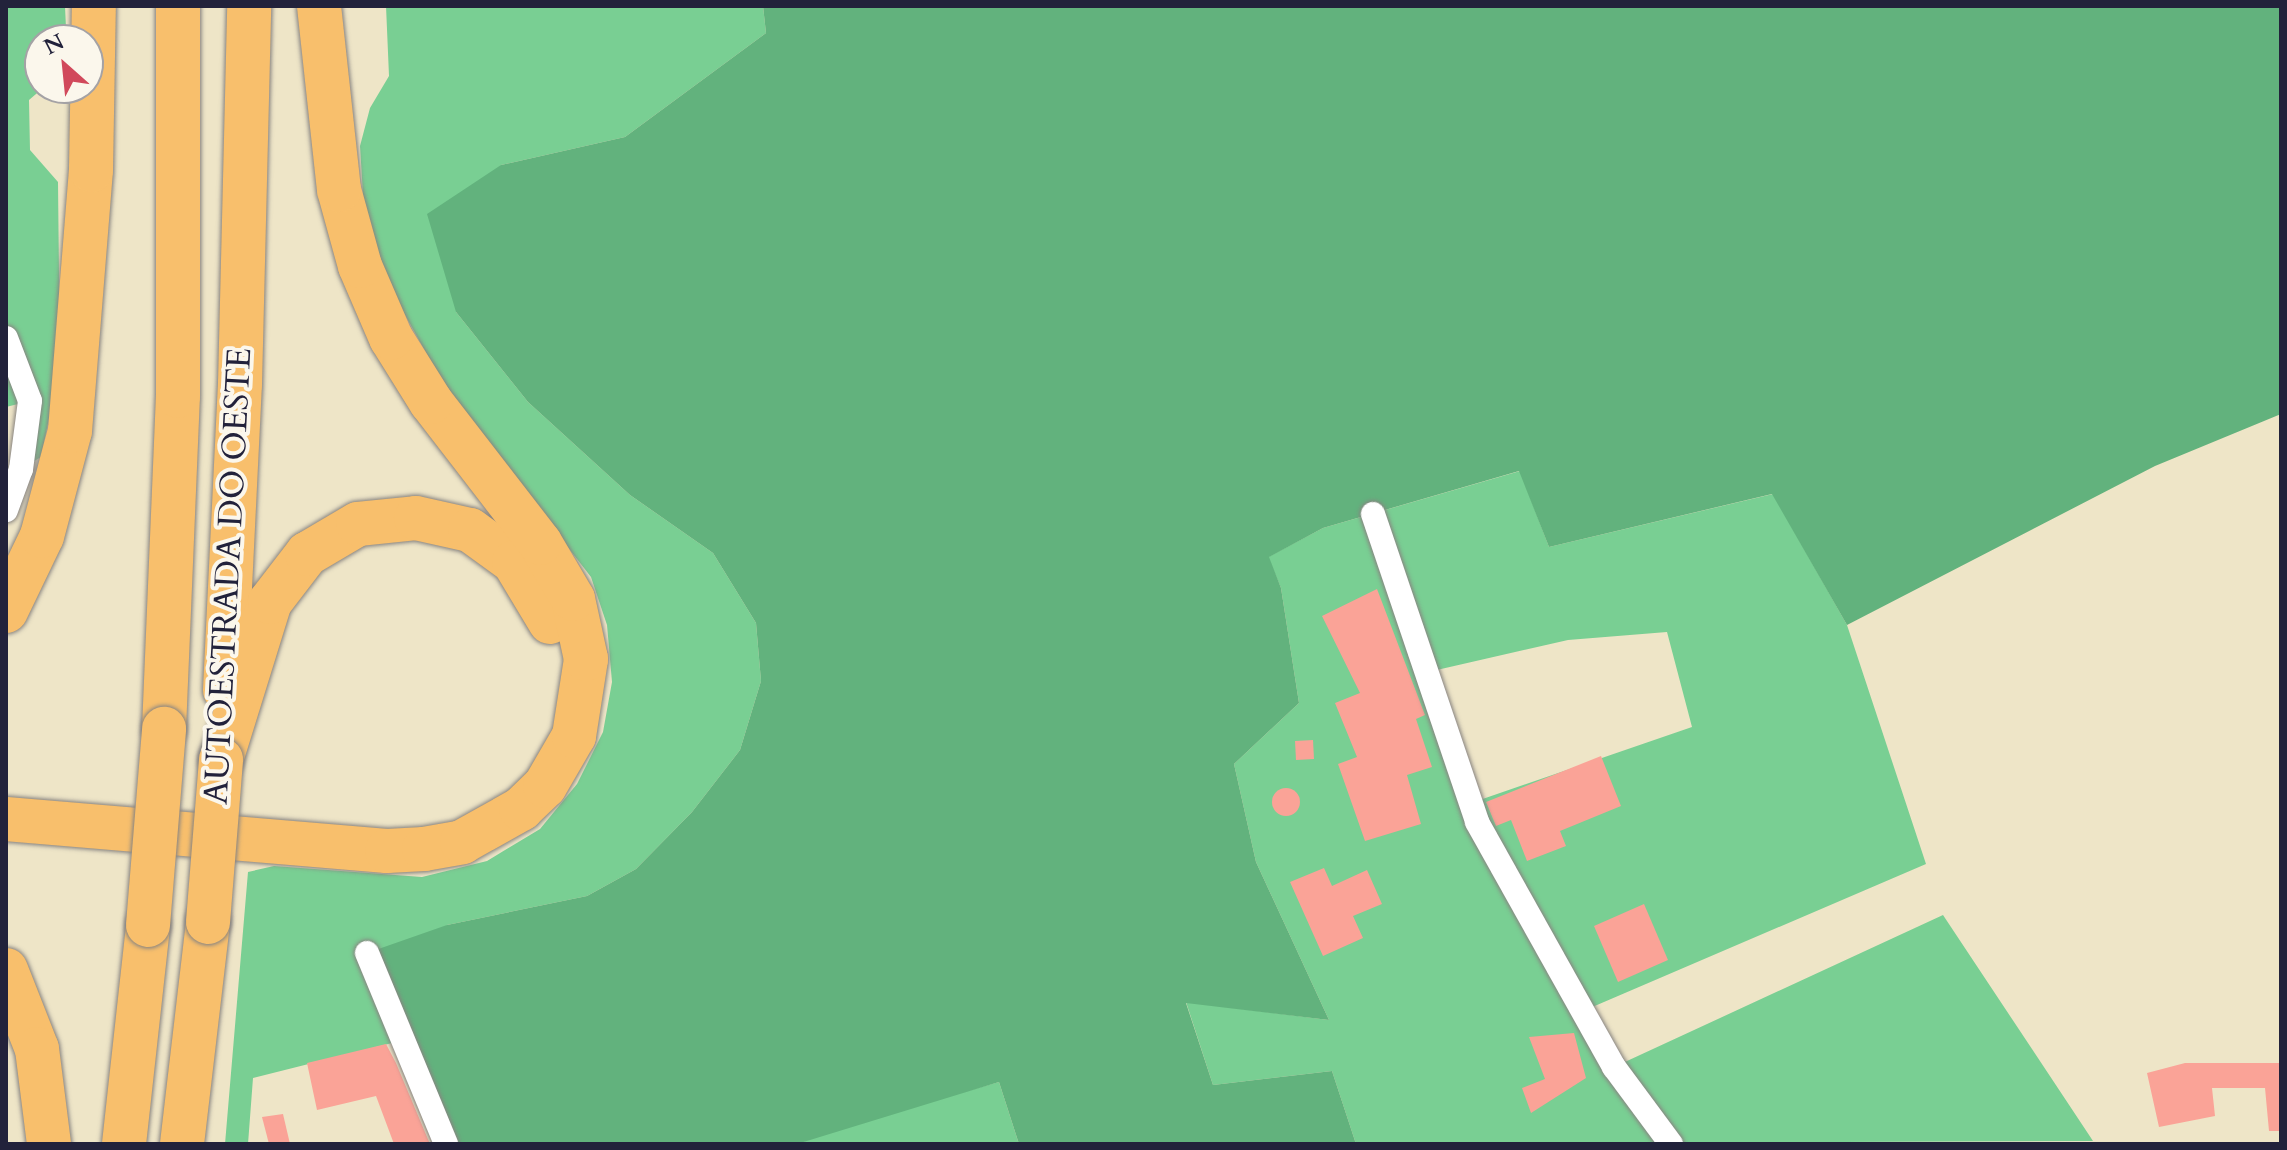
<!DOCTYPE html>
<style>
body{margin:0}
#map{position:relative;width:2287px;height:1150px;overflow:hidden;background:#eee5c7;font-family:Cardo,serif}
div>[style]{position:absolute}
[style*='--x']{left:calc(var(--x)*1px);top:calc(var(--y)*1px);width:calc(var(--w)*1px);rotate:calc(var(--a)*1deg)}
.green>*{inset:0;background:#79cf93}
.forest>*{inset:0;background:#62b27d}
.building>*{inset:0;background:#faa397}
.round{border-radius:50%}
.roads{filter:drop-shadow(0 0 2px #888481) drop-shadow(0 0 2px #888481)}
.minor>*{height:24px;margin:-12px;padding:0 12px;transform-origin:12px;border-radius:12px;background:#fff}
.motorway>*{height:44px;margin:-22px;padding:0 22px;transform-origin:22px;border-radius:22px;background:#f8bf6c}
.bridges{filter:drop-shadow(0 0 2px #888481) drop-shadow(0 0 2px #888481)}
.motorway-bridge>*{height:44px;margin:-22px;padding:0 22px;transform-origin:22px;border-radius:22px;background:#f8bf6c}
span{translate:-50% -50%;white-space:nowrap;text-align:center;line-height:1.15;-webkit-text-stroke:8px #fbf7ec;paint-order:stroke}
.street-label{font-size:34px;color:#22223b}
.frame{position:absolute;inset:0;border:8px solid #22223b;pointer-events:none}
.north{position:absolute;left:24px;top:24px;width:80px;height:80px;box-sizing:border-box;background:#fbf7ec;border:2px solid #a4a2a5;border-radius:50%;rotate:333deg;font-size:22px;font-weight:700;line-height:32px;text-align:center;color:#22223b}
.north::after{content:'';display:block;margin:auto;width:28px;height:36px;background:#d1495b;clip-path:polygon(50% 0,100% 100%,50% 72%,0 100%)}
</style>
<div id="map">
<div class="green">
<i style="clip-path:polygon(6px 6px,65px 6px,66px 28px,63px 40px,40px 40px,43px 88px,29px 100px,30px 150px,58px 182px,60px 365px,41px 457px,21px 469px,30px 401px,6px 407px)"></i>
<i style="clip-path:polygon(386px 6px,763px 6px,766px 33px,625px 137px,501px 165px,456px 312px,528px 402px,630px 495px,713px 553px,756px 623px,761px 681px,740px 750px,692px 812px,636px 869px,587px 896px,447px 925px,396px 1042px,253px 1078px,248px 1144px,225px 1144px,248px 872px,274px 866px,422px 877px,487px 861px,540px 829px,577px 784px,603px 732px,612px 682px,607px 625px,591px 577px,449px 394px,389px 286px,364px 211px,360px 146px,370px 108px,389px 76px)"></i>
<i style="clip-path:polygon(evenodd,1520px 471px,1549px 547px,1773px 494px,1847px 625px,1926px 864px,1583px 1011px,1614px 1067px,1943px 915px,2093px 1141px,1356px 1144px,1332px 1071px,1213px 1085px,1186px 1002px,1329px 1020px,1256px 862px,1234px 764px,1299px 703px,1281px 588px,1268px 557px,1323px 528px,1520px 471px,1667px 632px,1692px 727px,1471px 803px,1428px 672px,1568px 640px,1667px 632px)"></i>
<i style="clip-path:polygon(999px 1082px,1019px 1144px,797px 1144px,847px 1125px)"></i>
</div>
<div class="forest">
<i style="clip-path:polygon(763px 6px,2281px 6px,2281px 414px,2155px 466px,1847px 625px,1772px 494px,1549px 547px,1519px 471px,1323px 528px,1269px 557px,1281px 588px,1299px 703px,1234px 764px,1256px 862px,1329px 1020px,1186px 1003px,1213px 1085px,1332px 1071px,1356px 1144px,1019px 1144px,999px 1082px,797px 1144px,447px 1144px,367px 953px,447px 925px,587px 896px,636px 869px,692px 812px,740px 750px,761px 681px,756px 623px,713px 553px,630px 495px,528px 402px,456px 312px,427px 214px,501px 165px,625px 137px,766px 33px)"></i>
</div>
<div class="building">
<i style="clip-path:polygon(1377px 589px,1425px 715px,1416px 719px,1432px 767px,1407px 775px,1421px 824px,1365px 841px,1338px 764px,1357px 757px,1335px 703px,1360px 693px,1322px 616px)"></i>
<i style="clip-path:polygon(1313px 740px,1314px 759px,1296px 760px,1295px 741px)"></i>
<i style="clip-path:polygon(1601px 756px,1621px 806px,1560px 831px,1566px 846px,1527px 861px,1511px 820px,1496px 826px,1486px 802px)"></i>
<i class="round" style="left:1272px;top:788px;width:28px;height:28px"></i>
<i style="clip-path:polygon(1324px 868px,1332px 886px,1367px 870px,1382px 904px,1353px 916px,1363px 938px,1323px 956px,1290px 882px)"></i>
<i style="clip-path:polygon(1644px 904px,1668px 960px,1618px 982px,1594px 926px)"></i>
<i style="clip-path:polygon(1574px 1033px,1586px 1078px,1531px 1113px,1522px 1088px,1545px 1079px,1529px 1037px)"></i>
<i style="clip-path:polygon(386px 1044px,396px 1063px,430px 1144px,394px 1144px,376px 1096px,317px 1110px,307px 1063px)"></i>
<i style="clip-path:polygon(2185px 1063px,2281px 1063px,2281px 1131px,2269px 1131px,2265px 1088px,2212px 1088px,2215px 1116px,2159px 1127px,2147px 1073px)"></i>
<i style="clip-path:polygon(283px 1114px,290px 1144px,269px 1144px,262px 1117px)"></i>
</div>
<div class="roads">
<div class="minor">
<i style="--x:6;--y:338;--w:67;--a:69.1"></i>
<i style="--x:30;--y:401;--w:69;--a:97.5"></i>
<i style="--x:21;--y:469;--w:44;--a:110.1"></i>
<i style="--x:1373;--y:514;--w:325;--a:71.3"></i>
<i style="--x:1477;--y:822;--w:281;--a:60.8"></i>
<i style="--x:1614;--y:1067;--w:96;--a:53.5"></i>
<i style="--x:367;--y:953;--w:207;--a:67.5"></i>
</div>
<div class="motorway">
<i style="--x:6;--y:611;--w:83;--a:-64.4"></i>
<i style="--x:42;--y:536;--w:109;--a:-75.1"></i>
<i style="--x:70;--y:431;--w:262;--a:-85.4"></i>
<i style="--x:91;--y:170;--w:164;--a:-89"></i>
<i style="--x:225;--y:690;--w:306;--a:-87.2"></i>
<i style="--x:240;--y:384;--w:378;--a:-88.6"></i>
<i style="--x:164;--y:729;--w:333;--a:-87.6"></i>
<i style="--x:178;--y:396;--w:390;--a:-90"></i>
<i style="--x:221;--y:760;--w:165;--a:-72.8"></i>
<i style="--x:270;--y:602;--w:61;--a:-52.4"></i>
<i style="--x:307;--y:554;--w:59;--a:-30.5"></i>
<i style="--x:358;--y:524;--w:58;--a:-5.9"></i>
<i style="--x:416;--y:518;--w:55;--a:12.5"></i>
<i style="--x:470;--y:530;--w:54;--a:36"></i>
<i style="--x:514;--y:562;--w:70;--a:59"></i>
<i style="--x:6;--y:819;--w:382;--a:4.8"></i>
<i style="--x:387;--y:851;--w:37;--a:-3"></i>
<i style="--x:424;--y:849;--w:39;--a:-10"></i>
<i style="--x:462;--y:842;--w:68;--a:-29.2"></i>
<i style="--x:521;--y:809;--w:33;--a:-44"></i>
<i style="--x:545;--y:786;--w:58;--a:-59.9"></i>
<i style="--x:574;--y:736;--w:78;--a:-81.1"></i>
<i style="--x:586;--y:659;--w:61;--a:-102.2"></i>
<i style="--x:573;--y:599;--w:65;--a:-120.5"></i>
<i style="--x:540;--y:543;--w:178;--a:-127.7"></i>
<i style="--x:431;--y:402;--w:75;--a:-122"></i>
<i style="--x:391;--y:338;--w:78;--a:-113.3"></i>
<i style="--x:360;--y:266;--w:79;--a:-105.4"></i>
<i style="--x:339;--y:190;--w:185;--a:-96.2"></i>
<i style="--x:6;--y:970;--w:85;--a:68.6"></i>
<i style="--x:37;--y:1049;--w:96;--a:82.8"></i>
<i style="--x:124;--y:1144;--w:220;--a:-83.7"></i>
<i style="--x:182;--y:1144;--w:224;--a:-83.3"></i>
</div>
</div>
<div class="bridges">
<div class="motorway-bridge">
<i style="--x:208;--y:922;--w:163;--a:-85.4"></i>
<i style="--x:148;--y:925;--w:197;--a:-85.3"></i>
</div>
</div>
<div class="street-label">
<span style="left:228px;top:576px;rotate:-87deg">AUTOESTRADA DO OESTE</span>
</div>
<div class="frame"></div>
<div class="north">N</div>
</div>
